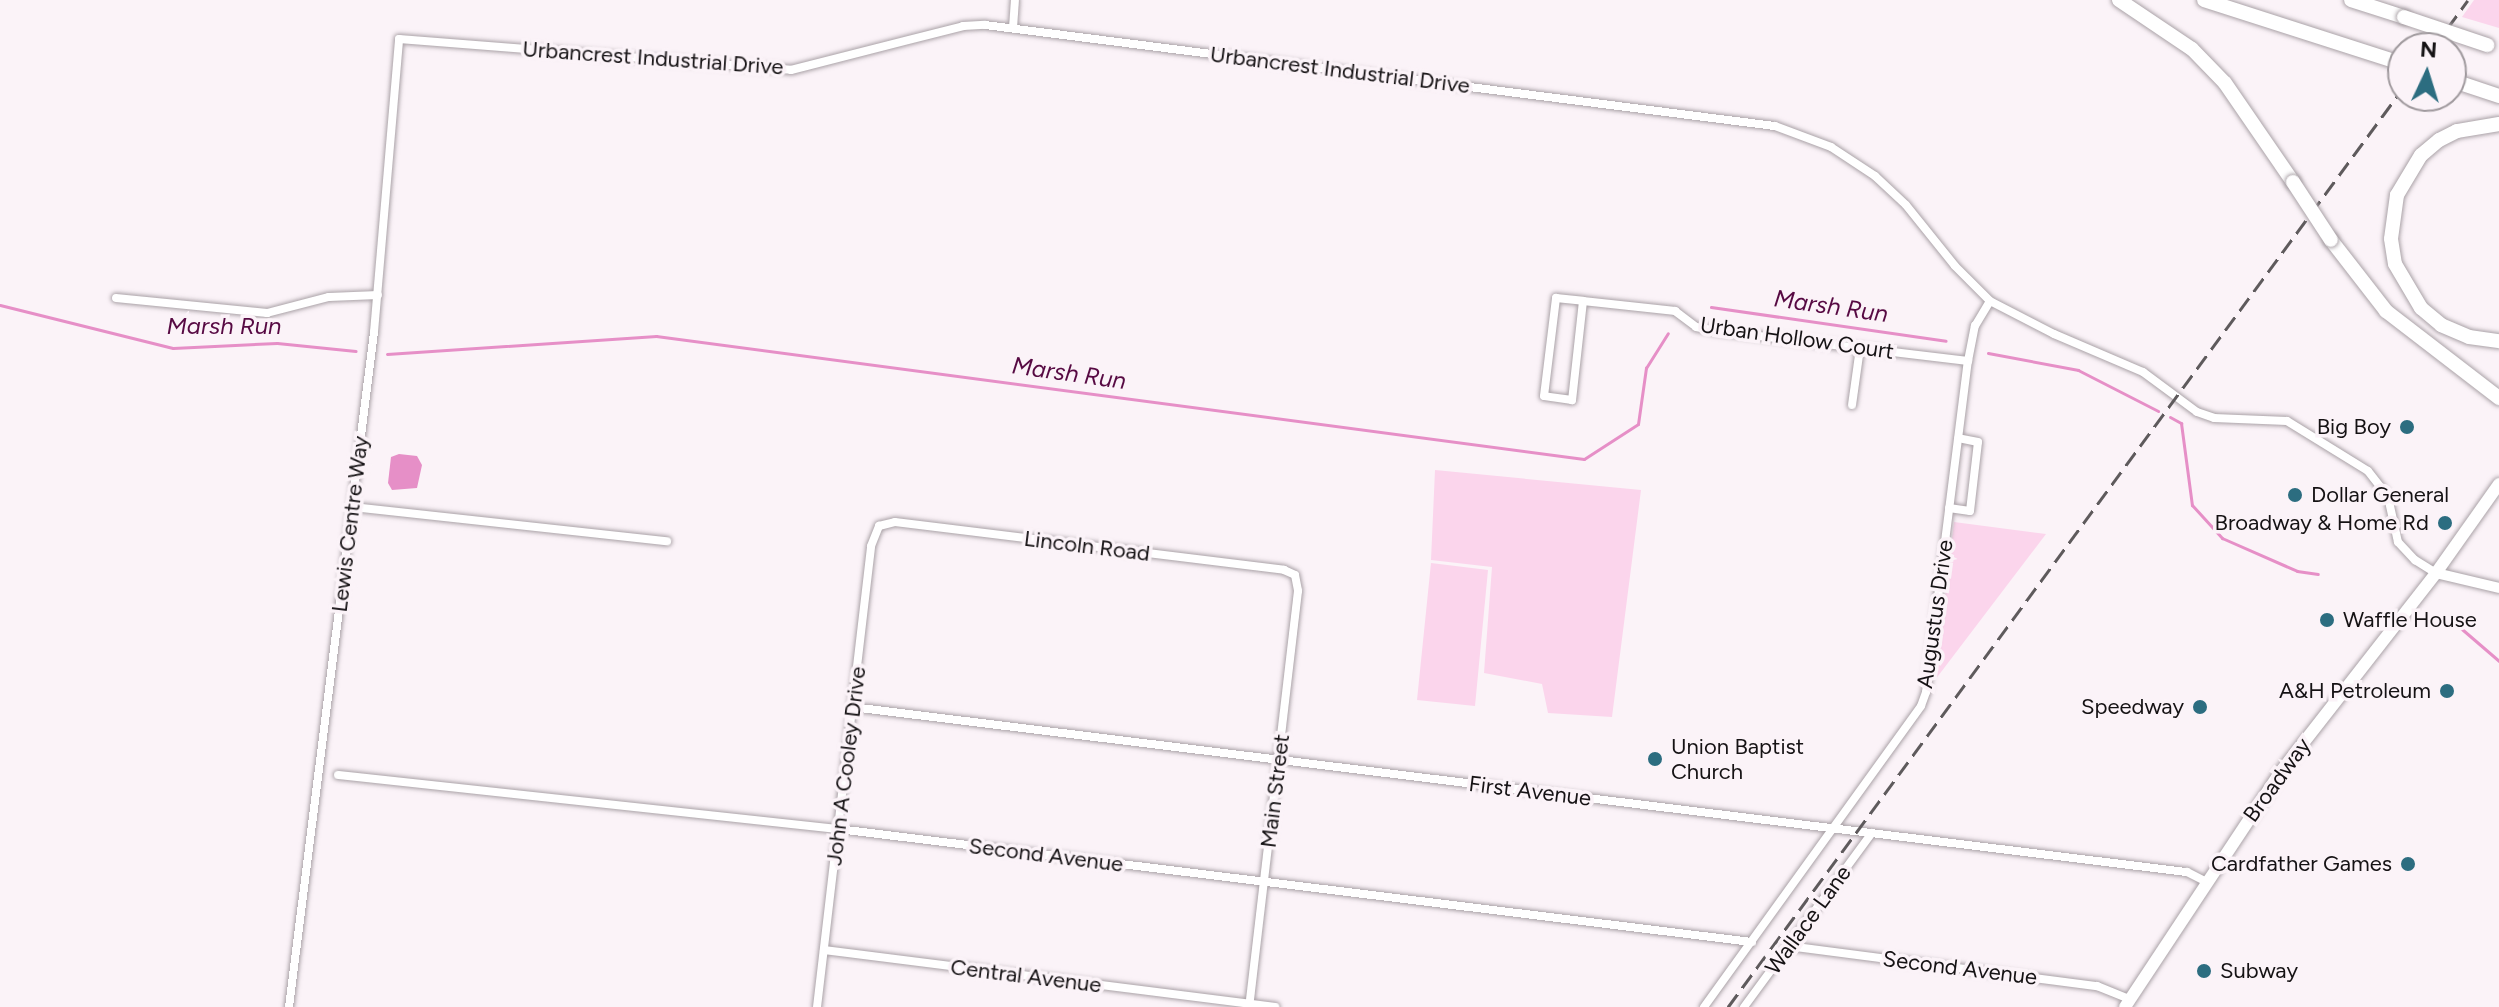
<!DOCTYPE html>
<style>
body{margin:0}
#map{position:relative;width:2499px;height:1007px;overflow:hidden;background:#fbf3f8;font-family:Figtree,sans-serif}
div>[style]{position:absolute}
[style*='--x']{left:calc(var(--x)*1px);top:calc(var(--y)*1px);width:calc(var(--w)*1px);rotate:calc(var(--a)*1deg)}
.green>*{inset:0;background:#fbd5ec}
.water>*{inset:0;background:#e68fc7}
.stream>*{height:3px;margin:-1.5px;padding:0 1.5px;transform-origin:1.5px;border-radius:1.5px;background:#e68fc7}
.roads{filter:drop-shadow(0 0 2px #aaa2a7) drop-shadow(0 0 2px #aaa2a7)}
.minor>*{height:8px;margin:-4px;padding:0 4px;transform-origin:4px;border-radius:4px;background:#fff}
.tertiary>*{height:10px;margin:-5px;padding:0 5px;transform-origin:5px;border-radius:5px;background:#fff}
.primary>*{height:12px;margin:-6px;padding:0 6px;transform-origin:6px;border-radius:6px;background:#fff}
.motorway>*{height:14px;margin:-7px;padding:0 7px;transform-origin:7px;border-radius:7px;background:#fff}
.rail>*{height:3px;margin-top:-1.5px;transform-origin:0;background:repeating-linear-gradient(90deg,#5e5a5c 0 16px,transparent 0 24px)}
.bridges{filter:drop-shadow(0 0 2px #aaa2a7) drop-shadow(0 0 2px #aaa2a7)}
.motorway-bridge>*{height:14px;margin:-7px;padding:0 7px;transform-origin:7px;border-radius:7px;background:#fff}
.dots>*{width:22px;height:22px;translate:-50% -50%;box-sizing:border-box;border:4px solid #fbf3f8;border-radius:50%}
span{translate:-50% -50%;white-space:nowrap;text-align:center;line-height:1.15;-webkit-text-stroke:7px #fbf3f8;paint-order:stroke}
.street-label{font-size:22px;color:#151214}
.poi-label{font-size:22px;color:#151214}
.right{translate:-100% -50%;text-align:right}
.left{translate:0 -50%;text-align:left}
.water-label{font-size:24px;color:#570a43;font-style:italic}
.north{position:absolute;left:2387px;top:32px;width:80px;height:80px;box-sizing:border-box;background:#fbf3f8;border:2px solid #9f999d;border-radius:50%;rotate:4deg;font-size:22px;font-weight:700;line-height:32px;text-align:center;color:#151214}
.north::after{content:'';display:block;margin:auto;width:28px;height:36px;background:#2c6d80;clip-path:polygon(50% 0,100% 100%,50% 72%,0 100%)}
</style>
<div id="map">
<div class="green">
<i style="clip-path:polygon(2474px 0,2499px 0,2499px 28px,2462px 17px)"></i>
<i style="clip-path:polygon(1435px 470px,1641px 490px,1612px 717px,1548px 713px,1542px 684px,1484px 673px,1492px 567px,1431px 560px)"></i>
<i style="clip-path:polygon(1954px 522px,2046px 534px,1935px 680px)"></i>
<i style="clip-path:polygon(1431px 563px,1488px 570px,1475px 706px,1417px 700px)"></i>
</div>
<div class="water">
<i style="clip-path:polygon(399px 454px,417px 456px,422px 465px,417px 488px,392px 490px,388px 483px,391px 457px)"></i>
</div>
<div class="stream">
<i style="--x:0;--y:305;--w:178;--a:14"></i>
<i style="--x:173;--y:348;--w:104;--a:-2.8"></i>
<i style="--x:277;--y:343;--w:79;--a:5.8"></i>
<i style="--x:1711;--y:307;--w:237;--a:8.2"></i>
<i style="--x:1988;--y:353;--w:92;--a:10.7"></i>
<i style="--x:2078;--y:370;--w:90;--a:27.1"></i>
<i style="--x:387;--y:354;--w:270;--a:-3.8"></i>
<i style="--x:656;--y:336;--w:936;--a:7.55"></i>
<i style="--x:1584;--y:459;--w:64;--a:-32.9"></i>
<i style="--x:1638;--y:424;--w:57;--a:-81.9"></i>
<i style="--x:1646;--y:368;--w:41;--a:-57.8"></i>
<i style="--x:2170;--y:417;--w:13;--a:29"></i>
<i style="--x:2181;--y:423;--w:83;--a:82.4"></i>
<i style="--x:2192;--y:505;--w:45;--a:47.7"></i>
<i style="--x:2222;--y:538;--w:82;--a:23.7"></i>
<i style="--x:2297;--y:571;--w:21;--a:8"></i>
<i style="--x:2449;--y:618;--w:66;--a:40.7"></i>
</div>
<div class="roads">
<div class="minor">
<i style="--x:1013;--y:28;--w:28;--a:-86"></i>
<i style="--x:116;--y:298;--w:152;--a:5.7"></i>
<i style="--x:267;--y:313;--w:64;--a:-14.5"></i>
<i style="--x:329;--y:297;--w:49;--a:-2.3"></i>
<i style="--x:1583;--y:301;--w:100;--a:96.3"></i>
<i style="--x:1572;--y:400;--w:28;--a:-172"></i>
<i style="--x:1544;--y:396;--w:99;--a:-83"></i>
<i style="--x:1556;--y:298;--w:27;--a:6"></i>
<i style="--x:1583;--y:301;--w:93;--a:6.2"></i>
<i style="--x:1675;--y:311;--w:26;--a:37"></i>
<i style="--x:1696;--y:327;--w:21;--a:11"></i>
<i style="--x:1717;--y:331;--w:253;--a:6.8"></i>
<i style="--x:1852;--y:405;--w:58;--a:-82"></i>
<i style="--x:352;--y:507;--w:317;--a:6.2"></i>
<i style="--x:1949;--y:508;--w:21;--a:8"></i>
<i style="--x:1970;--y:511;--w:69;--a:-83.4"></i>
<i style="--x:1978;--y:442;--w:20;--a:-169"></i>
<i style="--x:852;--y:707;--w:1345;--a:7.05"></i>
<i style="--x:2187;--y:872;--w:22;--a:27"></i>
<i style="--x:338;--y:775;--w:503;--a:6.16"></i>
<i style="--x:838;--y:829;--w:921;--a:7.05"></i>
<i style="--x:1788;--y:946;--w:312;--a:7.4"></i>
<i style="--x:2097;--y:986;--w:35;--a:22"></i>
<i style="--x:824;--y:950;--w:455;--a:7.2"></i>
<i style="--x:289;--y:1007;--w:680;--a:-82.82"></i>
<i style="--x:374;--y:332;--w:294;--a:-85.1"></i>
<i style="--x:399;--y:39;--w:393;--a:4.5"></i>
<i style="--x:791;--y:70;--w:178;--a:-14.3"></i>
<i style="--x:963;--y:26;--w:22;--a:-3"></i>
<i style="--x:985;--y:25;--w:796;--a:7.29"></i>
<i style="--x:1775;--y:126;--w:60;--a:20.6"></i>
<i style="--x:1831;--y:147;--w:53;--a:33.4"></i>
<i style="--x:1875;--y:176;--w:42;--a:43.1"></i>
<i style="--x:1906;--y:205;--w:78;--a:51.2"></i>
<i style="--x:1955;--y:266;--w:49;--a:45"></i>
<i style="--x:1990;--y:301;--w:72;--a:27.3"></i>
<i style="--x:2054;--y:334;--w:97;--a:23.1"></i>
<i style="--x:2143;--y:372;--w:67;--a:36.5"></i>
<i style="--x:2197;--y:412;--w:18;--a:19"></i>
<i style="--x:2214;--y:418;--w:73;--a:2.4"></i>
<i style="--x:2287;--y:421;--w:95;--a:31.7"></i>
<i style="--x:2368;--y:471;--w:33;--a:52"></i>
<i style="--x:2388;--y:497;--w:46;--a:77.5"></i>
<i style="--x:2398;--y:542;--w:25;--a:47"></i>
<i style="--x:2415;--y:560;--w:25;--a:32"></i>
<i style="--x:817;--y:1007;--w:464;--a:-83.3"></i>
<i style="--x:871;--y:546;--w:22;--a:-68"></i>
<i style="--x:879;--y:526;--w:16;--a:-14"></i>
<i style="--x:895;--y:522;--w:392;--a:7"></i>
<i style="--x:1284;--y:570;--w:12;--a:24"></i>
<i style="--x:1295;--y:575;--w:16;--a:79"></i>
<i style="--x:1298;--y:591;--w:419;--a:96.7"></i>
<i style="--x:1704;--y:1007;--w:371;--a:-54.2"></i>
<i style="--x:1921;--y:706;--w:15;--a:-70"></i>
<i style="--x:1926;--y:692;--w:334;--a:-82.8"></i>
<i style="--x:1968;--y:361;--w:36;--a:-79"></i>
<i style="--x:1975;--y:326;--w:29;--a:-59"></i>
<i style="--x:1744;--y:1007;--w:216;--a:-53.7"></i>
</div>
<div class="tertiary">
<i style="--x:2436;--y:573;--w:65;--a:13.4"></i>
</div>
<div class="primary">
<i style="--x:2125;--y:1007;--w:279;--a:-56.5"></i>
<i style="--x:2279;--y:774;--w:255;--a:-52"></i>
<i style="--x:2436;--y:573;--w:109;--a:-54.7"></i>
</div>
<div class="motorway">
<i style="--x:2119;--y:0;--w:88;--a:33.9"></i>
<i style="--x:2192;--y:49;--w:47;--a:45.9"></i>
<i style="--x:2225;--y:83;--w:120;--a:55.5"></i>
<i style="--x:2204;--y:0;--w:209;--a:17.8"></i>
<i style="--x:2351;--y:0;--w:56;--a:17.8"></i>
<i style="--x:2451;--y:80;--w:51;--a:18.4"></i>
<i style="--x:2499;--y:124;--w:43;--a:170.5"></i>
<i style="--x:2457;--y:131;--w:20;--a:153"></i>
<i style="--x:2439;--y:140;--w:23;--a:140"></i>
<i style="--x:2421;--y:155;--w:47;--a:121"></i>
<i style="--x:2397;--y:195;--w:44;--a:97.8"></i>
<i style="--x:2391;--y:239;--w:25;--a:81"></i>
<i style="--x:2395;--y:264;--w:51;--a:59.4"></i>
<i style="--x:2421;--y:308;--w:26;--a:40"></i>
<i style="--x:2441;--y:325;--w:30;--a:23"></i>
<i style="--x:2469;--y:337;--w:30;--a:8"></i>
<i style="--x:2331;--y:240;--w:90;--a:52.2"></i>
<i style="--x:2386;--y:311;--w:143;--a:37.6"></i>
</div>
</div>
<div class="rail">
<i style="--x:2433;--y:48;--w:59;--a:-53.9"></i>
<i style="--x:1728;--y:1007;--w:1140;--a:-53.7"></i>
</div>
<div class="bridges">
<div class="motorway-bridge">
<i style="--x:2404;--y:17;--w:88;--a:18.6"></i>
<i style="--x:2293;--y:182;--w:69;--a:56.8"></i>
</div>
</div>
<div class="dots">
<i style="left:2407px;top:427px;background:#2c6d80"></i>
<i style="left:2295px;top:495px;background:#2c6d80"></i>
<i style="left:2445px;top:523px;background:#2c6d80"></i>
<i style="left:2327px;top:620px;background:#2c6d80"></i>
<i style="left:2447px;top:691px;background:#2c6d80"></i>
<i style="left:2200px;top:707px;background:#2c6d80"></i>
<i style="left:1655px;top:759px;background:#2c6d80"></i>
<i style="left:2408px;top:864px;background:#2c6d80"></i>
<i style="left:2204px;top:971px;background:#2c6d80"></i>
</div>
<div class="street-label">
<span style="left:653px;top:58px;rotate:4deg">Urbancrest Industrial Drive</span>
<span style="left:1340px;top:70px;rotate:7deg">Urbancrest Industrial Drive</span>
<span style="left:1797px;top:338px;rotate:8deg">Urban Hollow Court</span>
<span style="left:350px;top:524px;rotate:-83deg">Lewis Centre Way</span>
<span style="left:1087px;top:546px;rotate:7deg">Lincoln Road</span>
<span style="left:1935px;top:614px;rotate:-82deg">Augustus Drive</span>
<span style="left:846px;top:766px;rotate:-83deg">John A Cooley Drive</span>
<span style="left:2277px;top:780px;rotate:-54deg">Broadway</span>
<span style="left:1275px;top:791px;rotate:-83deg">Main Street</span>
<span style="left:1530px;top:791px;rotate:7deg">First Avenue</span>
<span style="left:1046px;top:855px;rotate:7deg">Second Avenue</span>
<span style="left:1808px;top:920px;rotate:-54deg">Wallace Lane</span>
<span style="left:1960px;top:968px;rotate:7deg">Second Avenue</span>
<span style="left:1026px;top:976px;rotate:7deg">Central Avenue</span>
</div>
<div class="poi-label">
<span class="right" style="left:2391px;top:427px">Big Boy</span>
<span class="left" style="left:2311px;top:495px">Dollar General</span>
<span class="right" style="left:2429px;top:523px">Broadway &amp; Home Rd</span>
<span class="left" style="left:2343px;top:620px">Waffle House</span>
<span class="right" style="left:2431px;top:691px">A&amp;H Petroleum</span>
<span class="right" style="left:2184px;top:707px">Speedway</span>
<span class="left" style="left:1671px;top:759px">Union Baptist<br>Church</span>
<span class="right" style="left:2392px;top:864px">Cardfather Games</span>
<span class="left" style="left:2220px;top:971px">Subway</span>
</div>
<div class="water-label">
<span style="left:1831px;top:306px;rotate:8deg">Marsh Run</span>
<span style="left:224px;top:326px">Marsh Run</span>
<span style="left:1069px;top:373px;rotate:8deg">Marsh Run</span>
</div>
<div class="north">N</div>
</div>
